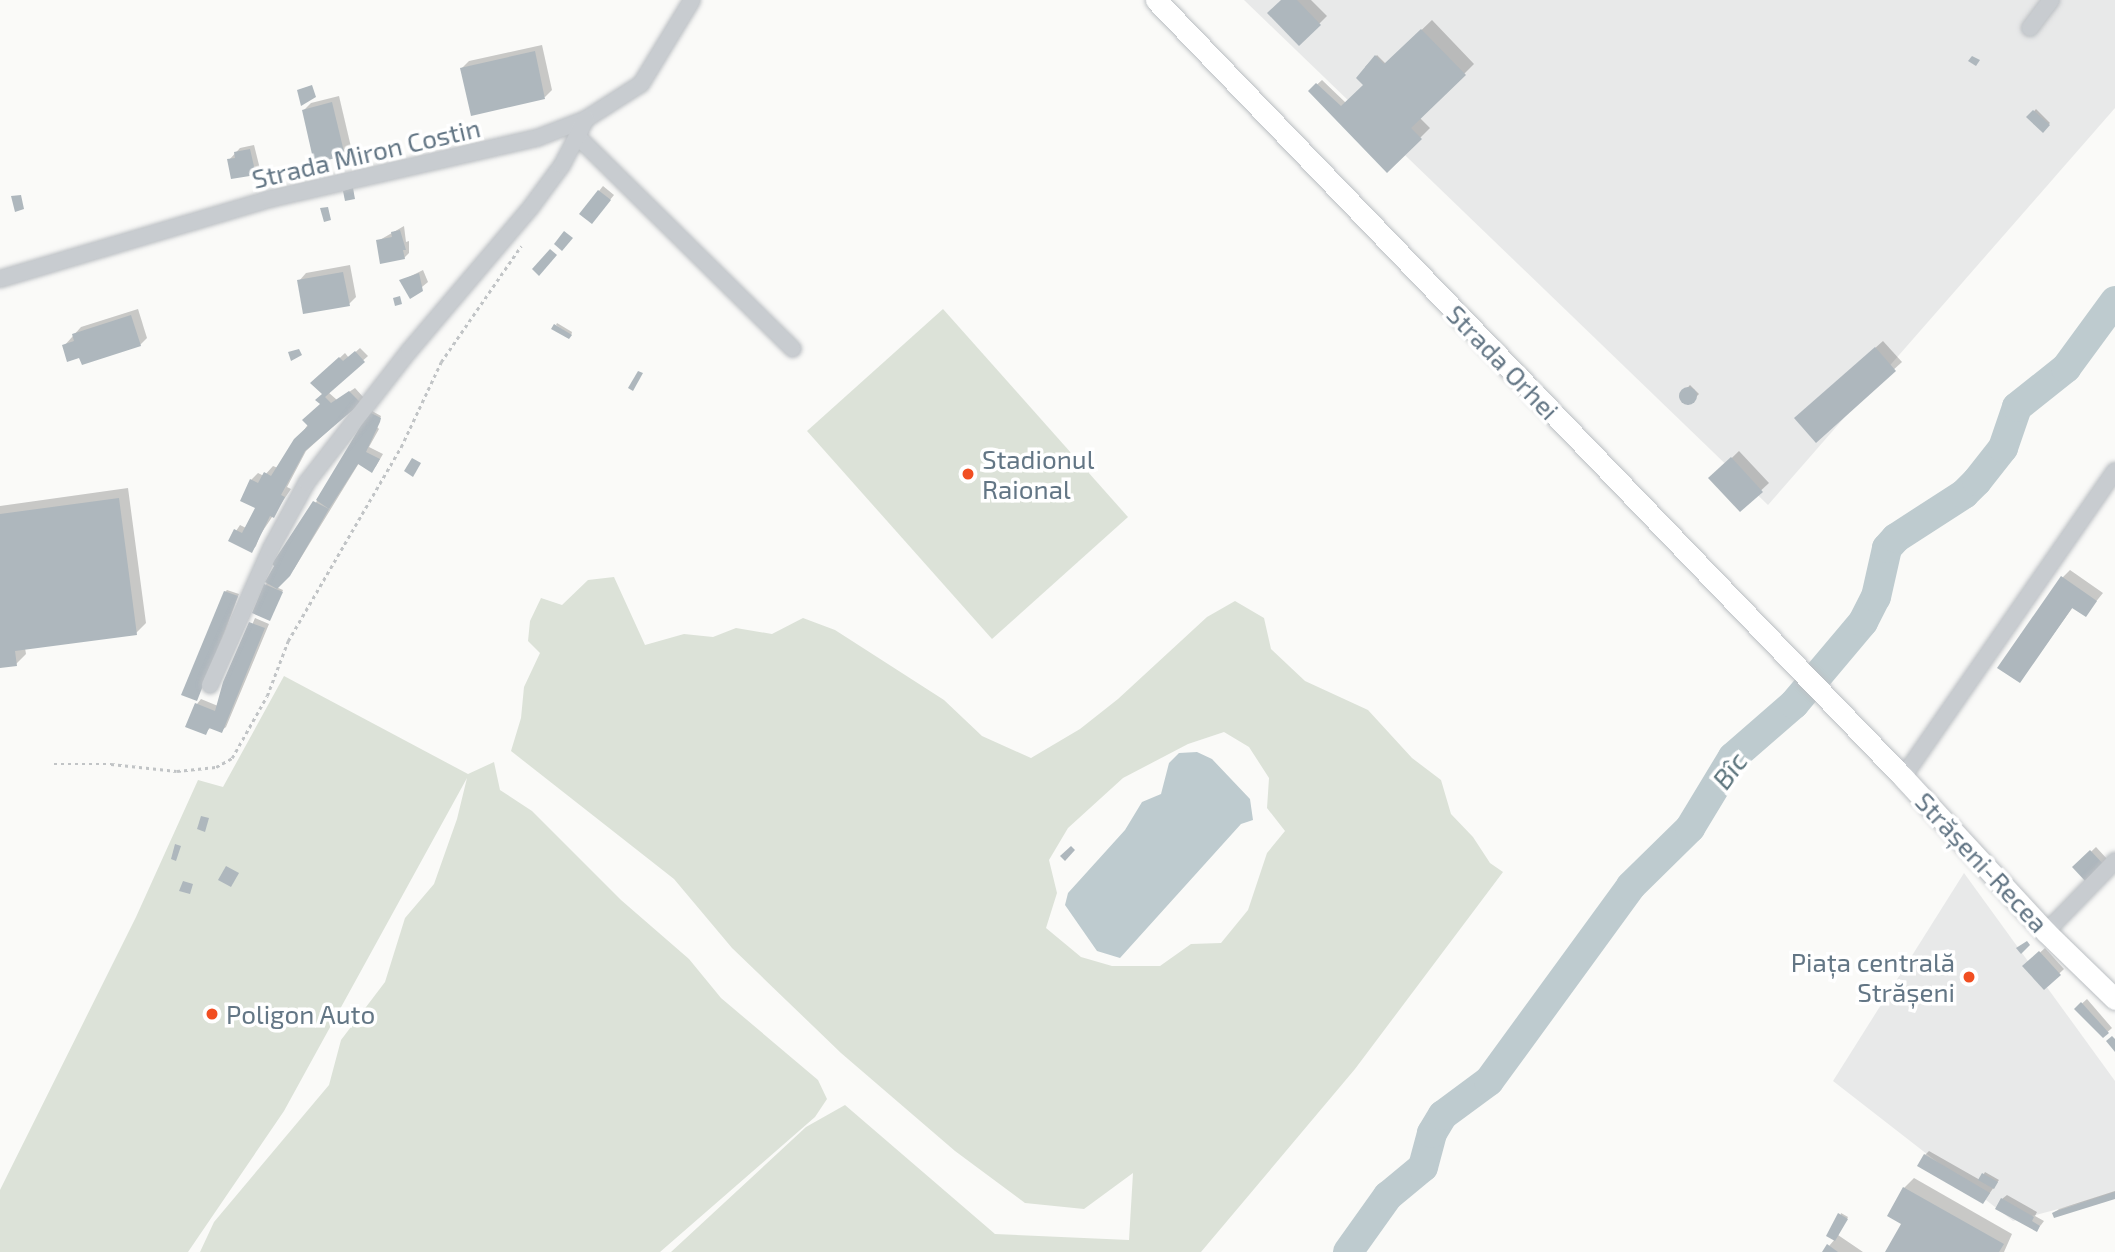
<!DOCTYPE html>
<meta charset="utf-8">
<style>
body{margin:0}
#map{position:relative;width:2115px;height:1252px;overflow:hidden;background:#fafaf8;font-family:"Exo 2",sans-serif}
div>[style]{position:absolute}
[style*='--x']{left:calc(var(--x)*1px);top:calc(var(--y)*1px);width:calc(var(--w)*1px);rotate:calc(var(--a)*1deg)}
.built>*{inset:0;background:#e8e9e9}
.green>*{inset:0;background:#dce2d8}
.water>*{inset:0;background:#becbcf}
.shadow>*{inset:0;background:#0003}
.river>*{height:30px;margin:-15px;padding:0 15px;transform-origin:15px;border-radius:15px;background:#becbcf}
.building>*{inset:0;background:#aeb7bd}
.round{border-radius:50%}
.path>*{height:2.5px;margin-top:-1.25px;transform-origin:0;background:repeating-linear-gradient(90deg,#c1c4c6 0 3.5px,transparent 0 7px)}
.roads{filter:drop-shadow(0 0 2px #bbbfc3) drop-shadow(0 0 2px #bbbfc3)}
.minor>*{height:16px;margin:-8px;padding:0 8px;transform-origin:8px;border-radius:8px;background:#c8ccd0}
.major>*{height:21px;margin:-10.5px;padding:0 10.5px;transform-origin:10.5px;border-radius:10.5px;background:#fff}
.dots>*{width:19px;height:19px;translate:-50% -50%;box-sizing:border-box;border:4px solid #fff;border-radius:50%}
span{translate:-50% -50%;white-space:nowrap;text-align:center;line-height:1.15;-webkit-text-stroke:7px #fff;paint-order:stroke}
.street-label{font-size:26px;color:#637685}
.poi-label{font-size:26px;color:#637685}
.left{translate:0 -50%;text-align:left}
.right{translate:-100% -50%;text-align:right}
.water-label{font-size:28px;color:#5e767e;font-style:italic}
</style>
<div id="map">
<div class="built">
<i style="clip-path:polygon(1244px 0,2115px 0,2115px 108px,1768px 505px)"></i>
<i style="clip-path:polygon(1964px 873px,2115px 1081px,2115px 1194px,2013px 1221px,1833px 1081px)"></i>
</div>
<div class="green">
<i style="clip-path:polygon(943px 309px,1128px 517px,992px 639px,807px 431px)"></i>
<i style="clip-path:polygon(evenodd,614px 577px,645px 645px,684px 634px,713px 637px,736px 628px,772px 634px,803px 618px,835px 630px,944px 700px,982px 736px,1031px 758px,1080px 729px,1118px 699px,1207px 617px,1235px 601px,1264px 618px,1271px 649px,1305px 681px,1368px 710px,1412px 758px,1441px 780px,1451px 814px,1473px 837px,1490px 863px,1503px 872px,1355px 1069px,1201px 1252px,671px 1252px,806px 1127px,845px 1105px,995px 1234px,1129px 1240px,1133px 1173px,1084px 1209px,1025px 1203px,955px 1151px,841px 1053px,732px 948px,674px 879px,511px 751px,521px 718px,524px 687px,540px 653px,528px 641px,530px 621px,541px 598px,562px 605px,588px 580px,614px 577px,1224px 732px,1249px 747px,1269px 778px,1267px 808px,1285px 831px,1267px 853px,1248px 910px,1221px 943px,1191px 944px,1160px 966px,1112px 966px,1081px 957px,1046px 928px,1057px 893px,1049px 860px,1068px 828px,1123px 778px,1188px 744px,1224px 732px)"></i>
<i style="clip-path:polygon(284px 676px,468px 774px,494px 762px,500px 790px,532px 811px,621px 900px,689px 959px,721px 998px,818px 1080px,827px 1099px,815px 1117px,660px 1252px,200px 1252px,214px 1222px,329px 1085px,341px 1040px,385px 982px,405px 918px,434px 884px,457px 819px,467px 778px,284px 1111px,188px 1252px,0 1252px,0 1190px,136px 917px,198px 780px,223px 787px)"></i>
</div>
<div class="water">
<i style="clip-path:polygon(1197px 752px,1212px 759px,1250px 799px,1253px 820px,1241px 824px,1120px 958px,1097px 951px,1065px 905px,1068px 893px,1125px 830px,1142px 802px,1161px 794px,1169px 763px,1179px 753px)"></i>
</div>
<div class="shadow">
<i style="clip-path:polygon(1283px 0,1311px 0,1327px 16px,1299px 44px)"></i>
<i style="clip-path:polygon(1432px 20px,1474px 64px,1420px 118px,1430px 128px,1387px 171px,1310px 91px,1322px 80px,1346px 103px,1365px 85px,1367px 70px,1365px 67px,1377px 55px,1386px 64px)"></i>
<i style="clip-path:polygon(542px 45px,552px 90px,545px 97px,462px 68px,469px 61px)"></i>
<i style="clip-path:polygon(339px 96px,351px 147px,344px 154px,304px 110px,311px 103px)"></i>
<i style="clip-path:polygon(2036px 109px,2050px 123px,2043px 130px,2029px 117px)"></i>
<i style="clip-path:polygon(254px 145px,260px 169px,255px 174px,229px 160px,240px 148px)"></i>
<i style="clip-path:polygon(603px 186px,614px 195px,596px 217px,599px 191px)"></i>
<i style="clip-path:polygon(404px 226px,406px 242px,409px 241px,409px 253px,404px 258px,378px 241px)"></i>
<i style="clip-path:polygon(350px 265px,356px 297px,349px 304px,299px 281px,306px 273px)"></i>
<i style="clip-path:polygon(423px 270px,428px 282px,411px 296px,401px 281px)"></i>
<i style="clip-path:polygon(138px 309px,147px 338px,140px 345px,81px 356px,64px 346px,81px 327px)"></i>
<i style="clip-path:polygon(557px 323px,572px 332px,571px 336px,556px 325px)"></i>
<i style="clip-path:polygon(1883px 341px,1902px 362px,1816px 440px,1804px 411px)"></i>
<i style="clip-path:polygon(360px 348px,368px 356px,328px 392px,337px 400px,355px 388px,364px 398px,306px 451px,287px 487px,291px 489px,260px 535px,256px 546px,252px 551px,230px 540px,240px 525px,246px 528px,257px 507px,251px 480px,258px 473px,264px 476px,273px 466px,278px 468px,322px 404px,324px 394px,313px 383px,345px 353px,349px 358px)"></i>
<i style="clip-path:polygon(1690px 385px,1699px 394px,1688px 405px,1679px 397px)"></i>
<i style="clip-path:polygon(372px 411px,381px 416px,377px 427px,379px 429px,369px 447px,383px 454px,376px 466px,372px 470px,359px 463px,294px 569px,276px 587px,283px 590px,271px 617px,254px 612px,266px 584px)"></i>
<i style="clip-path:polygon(1739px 451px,1769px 483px,1740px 510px,1711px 478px)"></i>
<i style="clip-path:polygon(128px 488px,146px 623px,136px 633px,25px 648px,26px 654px,16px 664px,0 666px,0 506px)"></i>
<i style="clip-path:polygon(2070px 570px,2103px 593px,2085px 615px,2073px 607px,2020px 681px,2063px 577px)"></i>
<i style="clip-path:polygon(227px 590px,239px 594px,213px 664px,225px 592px)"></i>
<i style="clip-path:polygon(255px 618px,269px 624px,226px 727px,221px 731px,211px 727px,205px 733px,197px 704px,201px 699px,218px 706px)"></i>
<i style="clip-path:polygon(2096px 847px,2108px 860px,2087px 881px,2075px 867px)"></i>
<i style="clip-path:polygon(2045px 948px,2064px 969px,2044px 988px,2025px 966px)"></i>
<i style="clip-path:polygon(2087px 999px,2112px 1028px,2103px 1036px,2076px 1009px)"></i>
<i style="clip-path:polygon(1929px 1151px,1980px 1180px,1985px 1172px,1999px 1180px,1987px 1197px,1925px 1155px)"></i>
<i style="clip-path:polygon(1914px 1178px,2012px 1234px,2004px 1252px,1887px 1252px,1903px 1223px,1904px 1188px)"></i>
<i style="clip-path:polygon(2115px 1191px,2115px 1197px,2054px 1213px,2059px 1209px)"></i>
<i style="clip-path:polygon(2007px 1195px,2037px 1212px,2035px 1216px,2044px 1221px,2041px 1225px,2037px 1229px,2002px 1199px)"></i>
<i style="clip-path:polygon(1841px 1213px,1848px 1217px,1838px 1235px,1863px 1252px,1824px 1252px,1835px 1239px)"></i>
</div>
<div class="river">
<i style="--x:1348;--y:1252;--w:69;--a:-54.5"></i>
<i style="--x:1388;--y:1196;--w:45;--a:-39.6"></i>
<i style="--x:1423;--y:1167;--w:35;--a:-75"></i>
<i style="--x:1432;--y:1133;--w:21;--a:-59"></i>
<i style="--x:1443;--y:1115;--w:57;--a:-36.5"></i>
<i style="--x:1489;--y:1081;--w:241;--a:-53.9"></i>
<i style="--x:1631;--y:886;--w:83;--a:-44.5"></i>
<i style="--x:1690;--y:828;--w:83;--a:-58.8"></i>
<i style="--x:1733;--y:757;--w:81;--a:-41"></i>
<i style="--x:1794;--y:704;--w:107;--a:-49.9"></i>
<i style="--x:1863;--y:622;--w:28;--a:-63"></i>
<i style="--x:1876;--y:597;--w:50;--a:-77.3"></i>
<i style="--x:1887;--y:548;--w:13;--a:-48"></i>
<i style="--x:1896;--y:538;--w:81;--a:-32.9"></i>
<i style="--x:1964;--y:494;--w:18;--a:-45"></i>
<i style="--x:1977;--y:481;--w:42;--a:-51.8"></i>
<i style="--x:2003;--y:448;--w:43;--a:-71.1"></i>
<i style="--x:2017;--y:407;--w:63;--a:-38.5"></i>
<i style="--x:2066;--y:368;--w:83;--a:-53.8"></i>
</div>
<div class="building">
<i style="clip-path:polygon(1281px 0,1297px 0,1321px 25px,1299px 46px,1267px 13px)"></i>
<i style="clip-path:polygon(1421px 29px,1466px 75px,1411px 128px,1422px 139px,1387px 173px,1308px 91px,1316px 83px,1341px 106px,1363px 85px,1356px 78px,1375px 55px,1384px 64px)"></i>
<i style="clip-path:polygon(535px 51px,545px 99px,471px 116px,460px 68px)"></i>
<i style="clip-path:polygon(1972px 56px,1980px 60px,1976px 66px,1968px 61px)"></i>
<i style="clip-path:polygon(312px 85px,316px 97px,301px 106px,297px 90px)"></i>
<i style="clip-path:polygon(332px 102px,345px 156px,314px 163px,302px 110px)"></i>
<i style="clip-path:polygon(2033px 110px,2050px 125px,2043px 133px,2026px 117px)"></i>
<i style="clip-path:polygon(250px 149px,256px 175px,231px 179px,227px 159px,235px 158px,234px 152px)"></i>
<i style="clip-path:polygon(353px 188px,355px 199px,345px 201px,343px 191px)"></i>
<i style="clip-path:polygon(598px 190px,611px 200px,592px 224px,579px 214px)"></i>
<i style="clip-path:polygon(21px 195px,24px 209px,15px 212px,11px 196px)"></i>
<i style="clip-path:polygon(328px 207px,331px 220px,324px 222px,320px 208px)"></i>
<i style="clip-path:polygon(400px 230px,406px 250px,403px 250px,405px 259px,380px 264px,376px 240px,392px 237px,391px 232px)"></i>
<i style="clip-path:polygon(564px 231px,573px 238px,562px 251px,554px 244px)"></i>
<i style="clip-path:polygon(550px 249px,557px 255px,539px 276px,532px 269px)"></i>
<i style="clip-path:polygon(343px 272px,350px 306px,303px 314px,297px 280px)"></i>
<i style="clip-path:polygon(419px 273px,423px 291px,410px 299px,399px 280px)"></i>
<i style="clip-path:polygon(400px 296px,402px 304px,395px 306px,393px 298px)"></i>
<i style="clip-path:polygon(131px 315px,141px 346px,82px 365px,79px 358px,67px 362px,62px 345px,74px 341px,72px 334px)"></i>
<i style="clip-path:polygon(554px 324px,572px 335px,569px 339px,551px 329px)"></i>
<i style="clip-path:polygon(1875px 347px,1896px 371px,1816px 443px,1794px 418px)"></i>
<i style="clip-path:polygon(299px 349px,302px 355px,291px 361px,288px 352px)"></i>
<i style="clip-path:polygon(355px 351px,365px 362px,325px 397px,331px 403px,349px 391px,361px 403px,305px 451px,281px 495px,285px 497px,274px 518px,270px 516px,252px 553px,228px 541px,234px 529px,242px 533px,255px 508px,240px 501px,250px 479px,258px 483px,264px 472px,271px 476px,294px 439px,308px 426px,302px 420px,320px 404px,315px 400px,322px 394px,310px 383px,339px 357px,343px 361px)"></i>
<i style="clip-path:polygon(638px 371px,643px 373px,633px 391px,628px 388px)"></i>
<i class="round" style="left:1679px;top:387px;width:18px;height:18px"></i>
<i style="clip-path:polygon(369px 412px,381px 418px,380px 422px,366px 452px,380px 459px,372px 473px,358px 464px,329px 509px,316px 500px)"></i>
<i style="clip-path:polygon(1731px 457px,1763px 492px,1740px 512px,1708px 478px)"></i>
<i style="clip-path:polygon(412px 458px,421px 463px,413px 477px,404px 471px)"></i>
<i style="clip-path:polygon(119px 498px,137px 635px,15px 651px,17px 666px,0 668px,0 514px)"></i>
<i style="clip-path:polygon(313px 501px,329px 509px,290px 576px,277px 589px,265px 582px,274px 566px,272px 564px)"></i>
<i style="clip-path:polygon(2061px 576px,2097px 601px,2086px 617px,2072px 608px,2020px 683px,1997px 668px)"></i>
<i style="clip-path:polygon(264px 584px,283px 592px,270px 621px,252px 613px)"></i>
<i style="clip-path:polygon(224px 591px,238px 596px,197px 701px,181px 695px)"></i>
<i style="clip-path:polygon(249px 622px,265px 628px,222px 733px,209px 728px,206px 735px,185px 727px,195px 703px,215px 711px,223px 682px)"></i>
<i style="clip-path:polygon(201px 816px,209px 818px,205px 832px,197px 829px)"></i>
<i style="clip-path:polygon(175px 844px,181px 846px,176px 861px,171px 859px)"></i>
<i style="clip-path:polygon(1071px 846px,1075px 850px,1065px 861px,1060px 856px)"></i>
<i style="clip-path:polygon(2090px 850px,2105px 866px,2087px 883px,2072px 867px)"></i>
<i style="clip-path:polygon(226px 866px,239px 873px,231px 887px,218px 880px)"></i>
<i style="clip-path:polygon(183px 881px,193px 884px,190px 894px,179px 891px)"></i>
<i style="clip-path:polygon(2027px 941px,2030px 945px,2021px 954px,2016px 948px)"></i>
<i style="clip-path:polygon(2039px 951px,2061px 975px,2044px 990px,2022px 966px)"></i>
<i style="clip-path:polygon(2081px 1002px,2109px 1033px,2103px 1038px,2074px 1009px)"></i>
<i style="clip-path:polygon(2112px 1036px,2115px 1039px,2115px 1052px,2106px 1041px)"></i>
<i style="clip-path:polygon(1924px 1154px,1990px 1193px,1983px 1204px,1917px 1166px)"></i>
<i style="clip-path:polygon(1982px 1173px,1998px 1182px,1994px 1189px,1978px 1180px)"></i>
<i style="clip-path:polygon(1903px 1187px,2004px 1244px,1999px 1252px,1885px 1252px,1901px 1224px,1887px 1216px)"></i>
<i style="clip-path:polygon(2115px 1192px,2115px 1199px,2054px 1218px,2052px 1213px,2056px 1211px)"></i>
<i style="clip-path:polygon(2001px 1198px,2034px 1217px,2032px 1221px,2040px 1226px,2037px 1232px,1995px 1209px)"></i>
<i style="clip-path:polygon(1838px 1213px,1848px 1219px,1835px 1241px,1826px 1236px)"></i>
<i style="clip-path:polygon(1827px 1244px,1838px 1252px,1822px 1252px)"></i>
</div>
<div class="path">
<i style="--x:54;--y:764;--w:57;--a:0"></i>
<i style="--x:111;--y:764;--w:66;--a:6.1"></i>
<i style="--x:177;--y:771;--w:39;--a:-6"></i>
<i style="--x:216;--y:767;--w:18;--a:-29"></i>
<i style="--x:232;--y:758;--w:71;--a:-60.6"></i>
<i style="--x:267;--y:696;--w:59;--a:-69.1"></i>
<i style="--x:288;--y:641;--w:225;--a:-59.8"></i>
<i style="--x:401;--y:447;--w:94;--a:-64.8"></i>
<i style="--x:441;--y:362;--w:141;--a:-55.4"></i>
</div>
<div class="roads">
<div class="minor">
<i style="--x:2030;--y:28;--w:35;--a:-53"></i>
<i style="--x:577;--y:136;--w:303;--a:44.6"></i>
<i style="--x:0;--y:279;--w:282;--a:-16.5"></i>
<i style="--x:270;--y:199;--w:274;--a:-12.9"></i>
<i style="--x:537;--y:138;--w:53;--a:-21.2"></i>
<i style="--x:586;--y:119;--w:65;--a:-32.5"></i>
<i style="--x:641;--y:84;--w:98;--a:-58.7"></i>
<i style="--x:210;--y:685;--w:150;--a:-66"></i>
<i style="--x:271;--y:548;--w:75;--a:-61.4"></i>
<i style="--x:307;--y:482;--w:166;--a:-52.1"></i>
<i style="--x:409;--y:351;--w:189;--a:-49.7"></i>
<i style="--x:531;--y:207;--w:52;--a:-53.6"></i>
<i style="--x:562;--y:165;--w:52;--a:-62.4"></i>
<i style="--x:1903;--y:777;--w:372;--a:-55.3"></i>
<i style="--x:2046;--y:932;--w:99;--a:-45.8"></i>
</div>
<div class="major">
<i style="--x:1156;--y:0;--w:1078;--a:46.13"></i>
<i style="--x:1903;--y:777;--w:211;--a:47.3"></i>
<i style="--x:2046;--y:932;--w:96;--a:44.2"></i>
</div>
</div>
<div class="dots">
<i style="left:968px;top:474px;background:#f14e21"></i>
<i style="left:1969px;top:977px;background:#f14e21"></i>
<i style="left:212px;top:1014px;background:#f14e21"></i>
</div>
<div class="street-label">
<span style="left:366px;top:153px;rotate:-13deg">Strada Miron Costin</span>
<span style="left:1503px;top:362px;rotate:46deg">Strada Orhei</span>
<span style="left:1982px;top:862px;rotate:47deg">Strășeni-Recea</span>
</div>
<div class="poi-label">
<span class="left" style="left:982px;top:474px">Stadionul<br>Raional</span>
<span class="right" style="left:1955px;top:977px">Piața centrală<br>Strășeni</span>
<span class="left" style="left:226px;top:1014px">Poligon Auto</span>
</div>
<div class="water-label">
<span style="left:1729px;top:770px;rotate:-53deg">Bîc</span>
</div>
</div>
